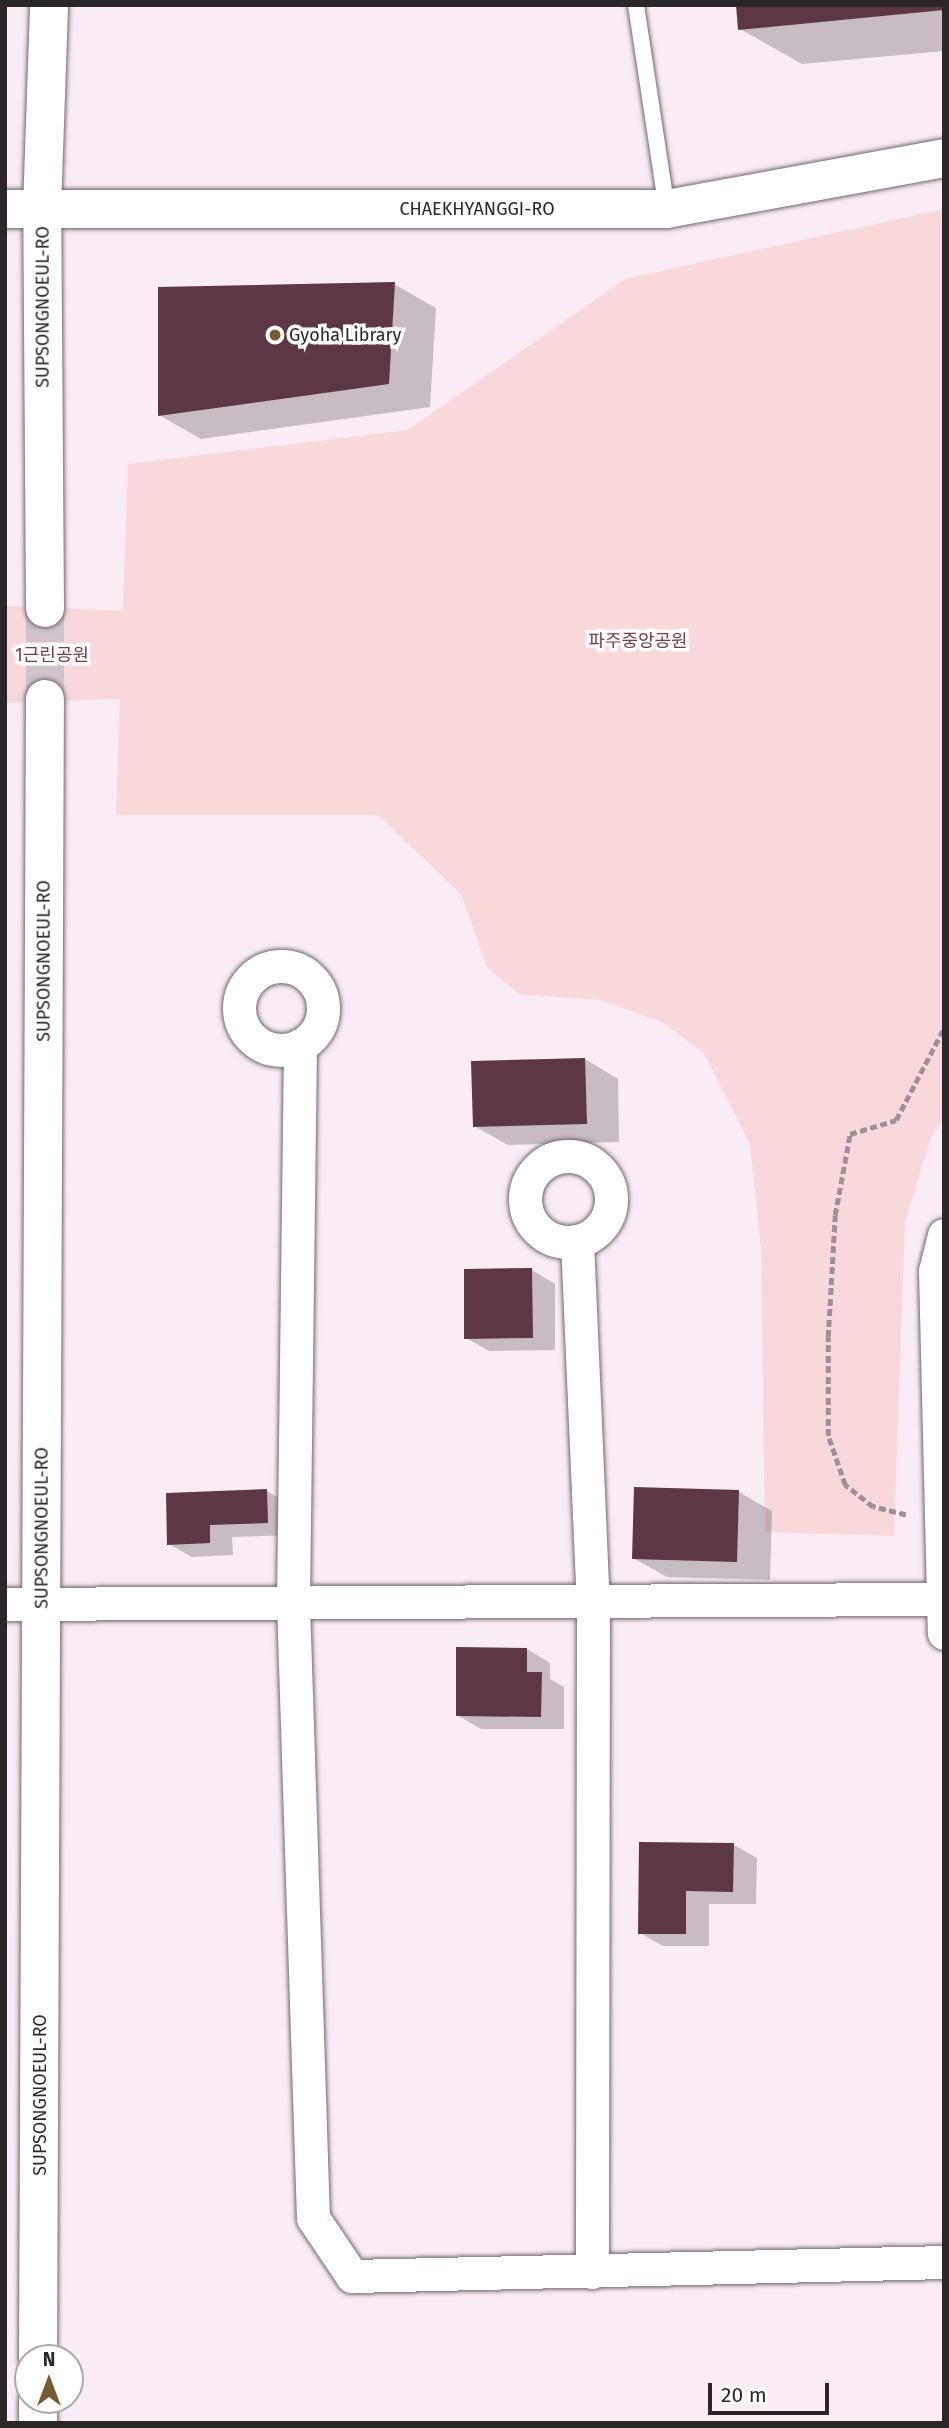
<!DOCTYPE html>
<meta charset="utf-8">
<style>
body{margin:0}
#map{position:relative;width:949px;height:2428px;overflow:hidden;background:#f9ecf5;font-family:"Fira Sans","Noto Sans KR",sans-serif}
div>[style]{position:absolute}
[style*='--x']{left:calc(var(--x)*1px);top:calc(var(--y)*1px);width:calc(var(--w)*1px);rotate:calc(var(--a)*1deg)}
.green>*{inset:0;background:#f8d8d9}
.shadow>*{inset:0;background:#0003}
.building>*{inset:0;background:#5d3745}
.tertiary-tunnel>*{height:38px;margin-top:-19px;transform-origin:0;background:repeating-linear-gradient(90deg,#d0c4cc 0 38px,transparent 0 57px)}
.path>*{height:4.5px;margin-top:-2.25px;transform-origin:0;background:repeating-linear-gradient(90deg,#9b9299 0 7px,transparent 0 10.5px)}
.roads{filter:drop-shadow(0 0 2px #72676f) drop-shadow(0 0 2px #72676f)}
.service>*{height:16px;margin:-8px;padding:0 8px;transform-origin:8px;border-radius:8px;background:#fff}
.minor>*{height:33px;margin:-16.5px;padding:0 16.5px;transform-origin:16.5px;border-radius:16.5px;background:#fff}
.minor>.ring{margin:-16.5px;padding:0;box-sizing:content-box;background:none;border:33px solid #fff;border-radius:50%}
.tertiary>*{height:38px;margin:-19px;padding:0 19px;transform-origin:19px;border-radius:19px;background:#fff}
.dots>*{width:19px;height:19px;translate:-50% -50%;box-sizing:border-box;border:4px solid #fff;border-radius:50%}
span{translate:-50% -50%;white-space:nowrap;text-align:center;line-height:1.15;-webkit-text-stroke:7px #fff;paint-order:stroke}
.street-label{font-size:18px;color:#2b262a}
.poi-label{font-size:18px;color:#2b262a}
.left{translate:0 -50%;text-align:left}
.park-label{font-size:18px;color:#793b3f}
.frame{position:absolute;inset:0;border:7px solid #2b262a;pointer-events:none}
.north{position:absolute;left:14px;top:2344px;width:70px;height:70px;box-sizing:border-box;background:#fff;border:2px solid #aaa8aa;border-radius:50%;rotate:0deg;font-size:19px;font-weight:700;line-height:28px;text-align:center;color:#2b262a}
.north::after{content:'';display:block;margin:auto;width:24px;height:32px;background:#765b2e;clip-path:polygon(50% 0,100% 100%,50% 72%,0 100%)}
.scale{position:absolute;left:708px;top:2383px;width:121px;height:32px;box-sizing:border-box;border:4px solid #2b262a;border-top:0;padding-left:9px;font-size:21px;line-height:24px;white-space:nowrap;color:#2b262a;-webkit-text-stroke:5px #fff;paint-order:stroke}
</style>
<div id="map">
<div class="green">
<i style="clip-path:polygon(944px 209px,944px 1119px,931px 1137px,905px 1223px,894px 1536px,765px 1532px,761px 1249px,750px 1144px,704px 1053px,662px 1022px,600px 1000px,519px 994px,487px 967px,461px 894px,378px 815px,116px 815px,120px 699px,5px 703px,5px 606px,123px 611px,128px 464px,408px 430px,625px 279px)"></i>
</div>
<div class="shadow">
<i style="clip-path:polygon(944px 5px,944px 51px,802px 64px,740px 29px)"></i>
<i style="clip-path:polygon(394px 284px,436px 308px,430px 407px,201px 439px,159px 415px)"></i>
<i style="clip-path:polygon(585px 1059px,618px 1079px,619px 1142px,508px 1145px,474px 1126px)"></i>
<i style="clip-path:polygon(532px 1270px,555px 1284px,555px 1350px,489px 1351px,466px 1338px)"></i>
<i style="clip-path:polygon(267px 1491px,290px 1505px,291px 1535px,232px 1537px,233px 1555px,192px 1557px,169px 1544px)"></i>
<i style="clip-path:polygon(739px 1492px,772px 1511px,770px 1580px,667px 1577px,633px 1558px)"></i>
<i style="clip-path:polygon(527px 1649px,550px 1663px,550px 1679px,564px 1687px,564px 1729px,481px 1729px,457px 1715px)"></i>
<i style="clip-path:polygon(734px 1845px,757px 1858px,756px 1904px,709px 1904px,709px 1946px,663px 1946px,640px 1933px)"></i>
</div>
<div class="building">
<i style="clip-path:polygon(736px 5px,944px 5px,944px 10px,738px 30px)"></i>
<i style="clip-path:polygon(395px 282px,389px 384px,158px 416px,158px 287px)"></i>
<i style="clip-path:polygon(585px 1058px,587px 1124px,473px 1127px,471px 1061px)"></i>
<i style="clip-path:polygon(532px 1268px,533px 1338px,464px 1339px,464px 1269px)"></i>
<i style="clip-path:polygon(634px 1487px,739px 1490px,737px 1562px,632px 1559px)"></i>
<i style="clip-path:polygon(267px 1489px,268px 1523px,210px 1525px,210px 1543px,167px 1545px,166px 1493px)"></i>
<i style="clip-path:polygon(456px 1647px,527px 1648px,527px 1672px,542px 1672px,541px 1717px,456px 1716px)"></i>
<i style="clip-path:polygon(639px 1842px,734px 1843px,733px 1892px,686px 1891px,686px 1934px,638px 1934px)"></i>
</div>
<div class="tertiary-tunnel">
<i style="--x:45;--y:699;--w:91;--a:-90"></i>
</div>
<div class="path">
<i style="--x:906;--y:1515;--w:34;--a:-166"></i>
<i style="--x:873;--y:1507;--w:36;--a:-142"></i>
<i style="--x:845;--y:1485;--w:52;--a:-109.1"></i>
<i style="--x:828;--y:1436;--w:99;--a:-90"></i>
<i style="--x:828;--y:1337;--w:122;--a:-86.7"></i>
<i style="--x:835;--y:1215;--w:82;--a:-79.5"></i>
<i style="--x:850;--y:1134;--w:48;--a:-16.9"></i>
<i style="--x:896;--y:1120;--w:104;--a:-62.4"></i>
</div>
<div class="roads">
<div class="service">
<i style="--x:636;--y:5;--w:206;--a:81.4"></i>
</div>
<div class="minor">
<i class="ring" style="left:239px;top:966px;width:51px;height:51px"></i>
<i style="--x:300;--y:1045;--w:558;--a:90.72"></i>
<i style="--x:293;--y:1603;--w:615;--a:88.14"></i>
<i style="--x:313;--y:2218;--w:70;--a:56.1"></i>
<i style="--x:352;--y:2276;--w:592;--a:-1.35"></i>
<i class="ring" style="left:525px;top:1156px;width:53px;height:53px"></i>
<i style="--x:944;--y:1235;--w:37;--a:104"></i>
<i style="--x:935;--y:1271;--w:362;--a:88.6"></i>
<i style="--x:577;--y:1241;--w:360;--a:87.5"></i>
<i style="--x:593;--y:1601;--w:671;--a:90.09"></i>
<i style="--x:5;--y:1604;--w:939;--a:-0.31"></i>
</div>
<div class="tertiary">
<i style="--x:5;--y:209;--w:662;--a:0"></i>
<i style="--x:667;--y:209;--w:282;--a:-10.4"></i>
<i style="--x:45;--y:608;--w:399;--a:-90.4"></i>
<i style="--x:42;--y:209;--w:204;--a:-88"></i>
<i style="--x:38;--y:2358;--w:1659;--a:-89.76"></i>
<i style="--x:38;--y:2423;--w:23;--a:-90"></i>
</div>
</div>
<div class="dots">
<i style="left:275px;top:335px;background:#765b2e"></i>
</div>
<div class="street-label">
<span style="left:477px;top:209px">CHAEKHYANGGI-RO</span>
<span style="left:43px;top:307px;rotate:-90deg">SUPSONGNOEUL-RO</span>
<span style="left:44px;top:961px;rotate:-90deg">SUPSONGNOEUL-RO</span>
<span style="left:42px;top:1528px;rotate:-90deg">SUPSONGNOEUL-RO</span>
<span style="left:40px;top:2095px;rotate:-90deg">SUPSONGNOEUL-RO</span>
</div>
<div class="poi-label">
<span class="left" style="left:289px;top:335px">Gyoha Library</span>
</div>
<div class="park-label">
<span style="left:638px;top:641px">파주중앙공원</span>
<span style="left:52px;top:655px">1근린공원</span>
</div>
<div class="frame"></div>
<div class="north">N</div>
<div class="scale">20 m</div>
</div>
